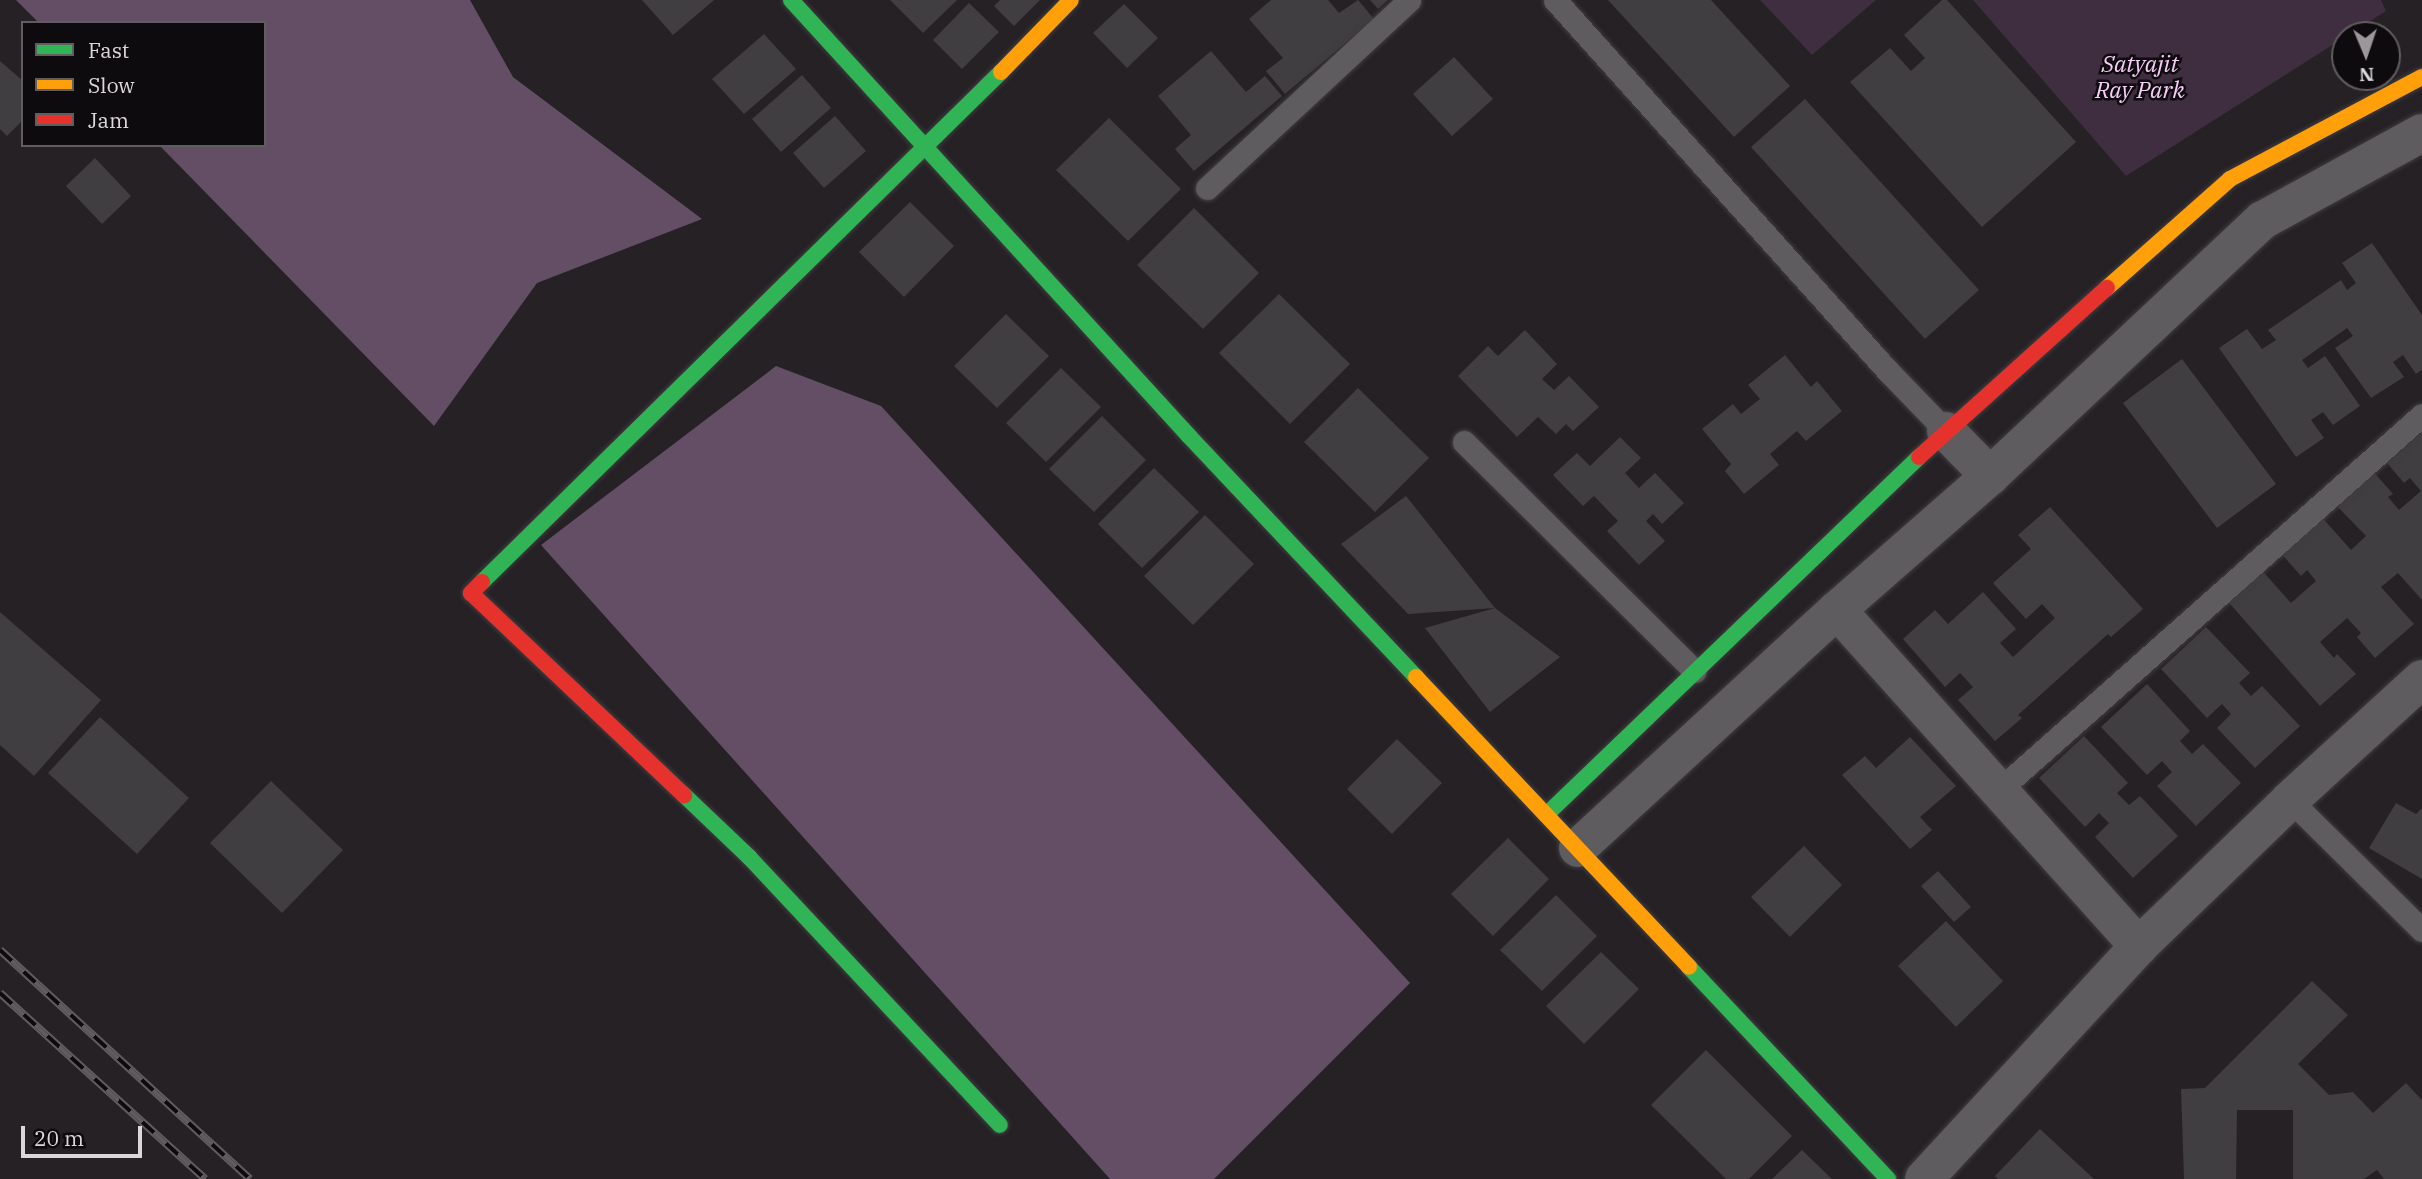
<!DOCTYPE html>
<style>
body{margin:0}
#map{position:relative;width:2422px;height:1179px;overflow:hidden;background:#252125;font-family:"IBM Plex Serif",serif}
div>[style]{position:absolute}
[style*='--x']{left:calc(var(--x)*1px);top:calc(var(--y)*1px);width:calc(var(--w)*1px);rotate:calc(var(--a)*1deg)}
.green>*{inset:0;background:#3e2e3f}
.water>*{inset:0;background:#644e65}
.building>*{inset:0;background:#413e41}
.roads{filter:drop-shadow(0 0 2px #3f3c3f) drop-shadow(0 0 2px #3f3c3f)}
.lane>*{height:23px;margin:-11.5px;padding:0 11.5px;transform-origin:11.5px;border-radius:11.5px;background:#5e5c5e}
.street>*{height:38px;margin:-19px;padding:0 19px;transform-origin:19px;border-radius:19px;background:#5e5c5e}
.fast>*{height:16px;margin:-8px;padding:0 8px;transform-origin:8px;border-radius:8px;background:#30b455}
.slow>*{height:16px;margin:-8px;padding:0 8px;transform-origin:8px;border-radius:8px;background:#ff9f0a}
.jam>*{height:16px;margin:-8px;padding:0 8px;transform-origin:8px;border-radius:8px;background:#e5322d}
.rail>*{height:8px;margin-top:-4px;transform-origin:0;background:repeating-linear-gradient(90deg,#0d0b0d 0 16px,#5f5c5f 0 32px);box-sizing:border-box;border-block:2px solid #5f5c5f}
span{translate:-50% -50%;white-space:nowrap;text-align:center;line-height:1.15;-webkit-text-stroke:5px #0d0b0d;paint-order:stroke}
.park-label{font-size:23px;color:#f8cbf9;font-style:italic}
.legend{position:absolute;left:21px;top:21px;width:245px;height:126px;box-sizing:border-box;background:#0d0b0d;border:2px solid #5f5d5f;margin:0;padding:9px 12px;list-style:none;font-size:21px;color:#dbd7db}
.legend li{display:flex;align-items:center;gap:14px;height:35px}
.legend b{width:35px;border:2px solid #5f5d5f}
.north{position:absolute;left:2331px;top:21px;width:70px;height:70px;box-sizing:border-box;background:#0d0b0d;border:2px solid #5f5d5f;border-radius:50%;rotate:178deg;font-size:19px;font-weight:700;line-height:28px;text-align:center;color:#dbd7db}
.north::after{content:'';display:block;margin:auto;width:24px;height:32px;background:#9b979b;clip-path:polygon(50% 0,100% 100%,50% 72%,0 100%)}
.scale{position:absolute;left:21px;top:1126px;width:121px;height:32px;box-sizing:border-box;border:4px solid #dbd7db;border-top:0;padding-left:9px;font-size:21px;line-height:24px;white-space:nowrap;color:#dbd7db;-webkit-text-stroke:5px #0d0b0d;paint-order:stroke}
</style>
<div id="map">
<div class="green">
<i style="clip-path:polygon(1760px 0,1876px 0,1812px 55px)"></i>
<i style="clip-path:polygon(1973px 0,2381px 0,2386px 11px,2126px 176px)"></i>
</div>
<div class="water">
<i style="clip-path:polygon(16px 0,470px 0,513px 77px,702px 219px,537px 283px,434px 426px,159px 145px,264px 145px,264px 23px,39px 23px)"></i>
<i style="clip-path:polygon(776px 366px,881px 406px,1410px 983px,1214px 1179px,1110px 1179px,541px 545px)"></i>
</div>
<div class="building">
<i style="clip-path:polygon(642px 0,714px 0,673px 35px)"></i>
<i style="clip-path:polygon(890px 0,957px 0,923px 33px)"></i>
<i style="clip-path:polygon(1000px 0,1040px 0,1014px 26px,994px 6px)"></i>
<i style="clip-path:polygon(1271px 0,1328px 0,1339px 13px,1358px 0,1374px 19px,1285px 94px,1266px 71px,1283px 58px,1249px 19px)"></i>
<i style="clip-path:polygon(1370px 0,1388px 0,1378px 9px)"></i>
<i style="clip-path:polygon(1608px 0,1711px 0,1790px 86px,1734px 137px)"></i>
<i style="clip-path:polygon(1942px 0,1947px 0,2076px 142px,1982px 227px,1850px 82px,1890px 48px,1911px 71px,1925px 58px,1904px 35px)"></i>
<i style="clip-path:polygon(969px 3px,999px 32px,962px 69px,933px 40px)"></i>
<i style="clip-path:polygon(1124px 4px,1158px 38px,1127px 68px,1093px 33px)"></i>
<i style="clip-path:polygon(764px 34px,796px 69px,744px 114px,712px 79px)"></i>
<i style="clip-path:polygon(1211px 51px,1246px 92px,1265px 76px,1282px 96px,1194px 171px,1175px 149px,1191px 135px,1158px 96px)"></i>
<i style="clip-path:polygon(1454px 57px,1493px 99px,1452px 136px,1413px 94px)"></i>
<i style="clip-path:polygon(0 61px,23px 81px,23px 120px,7px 136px,0 129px)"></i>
<i style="clip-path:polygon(802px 75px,831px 108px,781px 152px,752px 119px)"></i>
<i style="clip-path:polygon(1805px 99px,1979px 290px,1925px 339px,1751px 147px)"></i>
<i style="clip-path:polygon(835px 116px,866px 151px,824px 188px,793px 153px)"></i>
<i style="clip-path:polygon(1109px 118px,1181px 189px,1128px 241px,1056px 170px)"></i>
<i style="clip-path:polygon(95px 158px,131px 196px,102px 224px,66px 186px)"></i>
<i style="clip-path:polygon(910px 202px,954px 246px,904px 297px,859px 252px)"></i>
<i style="clip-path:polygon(1194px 208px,1259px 273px,1203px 329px,1137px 265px)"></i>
<i style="clip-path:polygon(2372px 243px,2422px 315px,2422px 370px,2416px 374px,2403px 355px,2393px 362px,2404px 377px,2371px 398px,2335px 348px,2353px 336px,2347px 328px,2302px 360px,2308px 368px,2325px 356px,2360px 406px,2333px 425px,2323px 412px,2311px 420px,2324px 438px,2296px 457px,2219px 348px,2247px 329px,2262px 349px,2276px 340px,2268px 330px,2341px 280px,2347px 290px,2356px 283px,2342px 263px)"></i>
<i style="clip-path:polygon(1279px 294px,1350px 364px,1290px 424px,1219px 353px)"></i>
<i style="clip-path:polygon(1006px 314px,1049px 356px,997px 408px,954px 366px)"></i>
<i style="clip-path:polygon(1525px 330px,1557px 364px,1542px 379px,1554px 390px,1569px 376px,1599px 407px,1573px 431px,1566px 424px,1556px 434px,1538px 417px,1517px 437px,1458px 376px,1488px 346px,1498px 356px)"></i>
<i style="clip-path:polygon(1785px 355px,1811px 387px,1817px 381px,1842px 411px,1806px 441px,1797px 431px,1770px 454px,1779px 465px,1744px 494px,1725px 471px,1731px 464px,1702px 429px,1733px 404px,1741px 414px,1760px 399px,1748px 385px)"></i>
<i style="clip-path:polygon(2182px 359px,2276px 484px,2217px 528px,2123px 403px)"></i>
<i style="clip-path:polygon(1061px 368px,1101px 407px,1046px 462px,1006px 423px)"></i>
<i style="clip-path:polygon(1358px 388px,1429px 458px,1375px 512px,1304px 442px)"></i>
<i style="clip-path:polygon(1102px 416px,1146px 460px,1094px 512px,1049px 469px)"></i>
<i style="clip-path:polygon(2422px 432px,2422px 600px,2398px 573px,2381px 587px,2414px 624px,2375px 658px,2357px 637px,2361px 633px,2347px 618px,2320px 642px,2334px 658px,2337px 654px,2356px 674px,2320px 706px,2224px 597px,2259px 567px,2291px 603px,2316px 581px,2307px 570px,2301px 576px,2278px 550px,2319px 514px,2351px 550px,2366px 536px,2333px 502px,2371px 469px,2393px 494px,2388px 497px,2399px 510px,2421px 491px,2410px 478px,2404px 483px,2387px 463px)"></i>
<i style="clip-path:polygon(1620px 437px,1641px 458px,1625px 473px,1639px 488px,1655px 473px,1684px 503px,1662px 524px,1653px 514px,1646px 521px,1665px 541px,1639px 565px,1607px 531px,1618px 521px,1594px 496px,1583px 506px,1553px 475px,1577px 453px,1590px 466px)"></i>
<i style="clip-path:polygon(1154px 468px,1199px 512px,1142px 568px,1098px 524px)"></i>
<i style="clip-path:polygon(1406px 496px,1495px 608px,1408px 614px,1341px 544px)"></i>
<i style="clip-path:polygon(2050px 507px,2143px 609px,2111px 637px,2108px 634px,2018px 715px,2022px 718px,1995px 741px,1958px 700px,1973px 687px,1960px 673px,1945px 687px,1903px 639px,1935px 610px,1948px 624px,1983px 592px,2016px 629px,2000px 643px,2013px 657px,2055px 618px,2042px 604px,2026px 619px,1993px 583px,2031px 549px,2018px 535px)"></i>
<i style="clip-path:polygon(1205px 515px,1254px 564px,1193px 625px,1144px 576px)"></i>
<i style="clip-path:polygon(1495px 608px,1560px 657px,1490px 712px,1425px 628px)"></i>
<i style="clip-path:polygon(0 612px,101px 700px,34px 776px,0 745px)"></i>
<i style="clip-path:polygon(2206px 627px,2250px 673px,2239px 683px,2251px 696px,2262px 686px,2300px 726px,2255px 768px,2217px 728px,2231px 714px,2222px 704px,2207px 718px,2161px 669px)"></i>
<i style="clip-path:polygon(2147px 684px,2190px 731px,2180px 741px,2192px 754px,2203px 744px,2241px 783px,2196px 826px,2157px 786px,2172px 772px,2162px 761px,2147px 775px,2101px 727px)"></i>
<i style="clip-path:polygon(100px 717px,189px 798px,137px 854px,48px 773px)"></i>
<i style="clip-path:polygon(2084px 736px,2128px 783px,2117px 793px,2129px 805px,2140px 796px,2178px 836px,2133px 878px,2095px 837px,2109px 823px,2099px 813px,2085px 827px,2039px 778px)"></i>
<i style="clip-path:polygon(1910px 737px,1956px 786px,1920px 817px,1932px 830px,1910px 849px,1842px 775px,1865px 756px,1876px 768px)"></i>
<i style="clip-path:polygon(1397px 739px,1442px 783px,1392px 834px,1347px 789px)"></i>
<i style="clip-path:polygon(271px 781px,343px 850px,282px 913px,210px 843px)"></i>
<i style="clip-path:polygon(2396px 803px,2416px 814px,2422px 808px,2422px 879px,2369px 848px)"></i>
<i style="clip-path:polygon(1508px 838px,1549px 879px,1493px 936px,1451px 894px)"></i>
<i style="clip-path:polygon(1804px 846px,1842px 885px,1790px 937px,1751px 897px)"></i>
<i style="clip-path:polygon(1938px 871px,1971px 907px,1954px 922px,1921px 886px)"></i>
<i style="clip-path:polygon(1556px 895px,1597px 936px,1542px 991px,1500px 950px)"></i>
<i style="clip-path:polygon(1946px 921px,2003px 981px,1956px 1027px,1898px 966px)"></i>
<i style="clip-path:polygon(1601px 952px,1639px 989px,1584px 1044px,1546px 1006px)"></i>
<i style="clip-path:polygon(2312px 981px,2348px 1015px,2298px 1064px,2329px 1095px,2353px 1092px,2373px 1113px,2406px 1083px,2422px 1100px,2422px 1179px,2384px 1179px,2377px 1170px,2364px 1179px,2293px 1179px,2293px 1110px,2237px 1110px,2236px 1179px,2184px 1179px,2181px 1089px,2205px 1088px)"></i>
<i style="clip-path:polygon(1706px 1050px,1792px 1136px,1749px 1179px,1726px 1179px,1651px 1105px)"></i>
<i style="clip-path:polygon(2040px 1129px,2094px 1179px,1998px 1179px,1995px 1176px)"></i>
<i style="clip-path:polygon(1802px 1150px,1832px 1179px,1772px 1179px)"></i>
</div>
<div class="roads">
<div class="lane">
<i style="--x:1555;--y:0;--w:499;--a:48.1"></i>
<i style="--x:1888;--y:371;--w:83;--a:46"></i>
<i style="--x:1207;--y:188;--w:276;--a:-42.9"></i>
<i style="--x:1464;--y:442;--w:325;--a:44.8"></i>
<i style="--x:1999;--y:790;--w:565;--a:-41.56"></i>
<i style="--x:2290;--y:800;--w:185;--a:44.6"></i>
</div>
<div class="street">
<i style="--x:1946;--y:431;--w:63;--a:45.6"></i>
<i style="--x:1837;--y:610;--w:452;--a:48.1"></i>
<i style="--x:1578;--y:848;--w:352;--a:-42.6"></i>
<i style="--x:1837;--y:610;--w:203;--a:-41.2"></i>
<i style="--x:1990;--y:476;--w:374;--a:-43.2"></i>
<i style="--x:2263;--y:220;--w:181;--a:-28.7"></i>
<i style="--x:1924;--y:1179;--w:317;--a:-47.3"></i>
<i style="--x:2139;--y:946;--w:210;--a:-44"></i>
<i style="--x:2290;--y:800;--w:179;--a:-42.5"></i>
</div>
<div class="fast">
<i style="--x:791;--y:0;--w:590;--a:47.61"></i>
<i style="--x:1189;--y:436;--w:331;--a:46.7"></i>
<i style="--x:482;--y:582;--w:728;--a:-44.5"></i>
<i style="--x:684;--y:795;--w:90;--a:43.6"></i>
<i style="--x:749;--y:857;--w:367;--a:46.9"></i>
<i style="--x:1546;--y:815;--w:517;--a:-43.82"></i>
<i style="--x:1689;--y:967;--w:291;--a:46.8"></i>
</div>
<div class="slow">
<i style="--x:1001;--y:72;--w:100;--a:-45.8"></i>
<i style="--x:2107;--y:288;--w:164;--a:-41.5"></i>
<i style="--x:2230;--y:179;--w:217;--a:-28"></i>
<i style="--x:1416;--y:677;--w:398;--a:46.7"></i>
</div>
<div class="jam">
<i style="--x:1919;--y:457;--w:253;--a:-42"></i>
<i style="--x:482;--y:582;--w:16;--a:135"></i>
<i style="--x:471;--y:593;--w:294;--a:43.5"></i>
</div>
</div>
<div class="rail">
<i style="--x:0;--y:950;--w:339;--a:42.5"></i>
<i style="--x:0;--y:993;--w:277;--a:42.2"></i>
</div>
<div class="park-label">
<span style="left:2140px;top:76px">Satyajit<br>Ray Park</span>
</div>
<ul class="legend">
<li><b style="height:9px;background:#30b455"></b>Fast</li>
<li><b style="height:9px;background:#ff9f0a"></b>Slow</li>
<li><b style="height:9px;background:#e5322d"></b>Jam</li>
</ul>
<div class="north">N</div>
<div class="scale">20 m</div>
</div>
